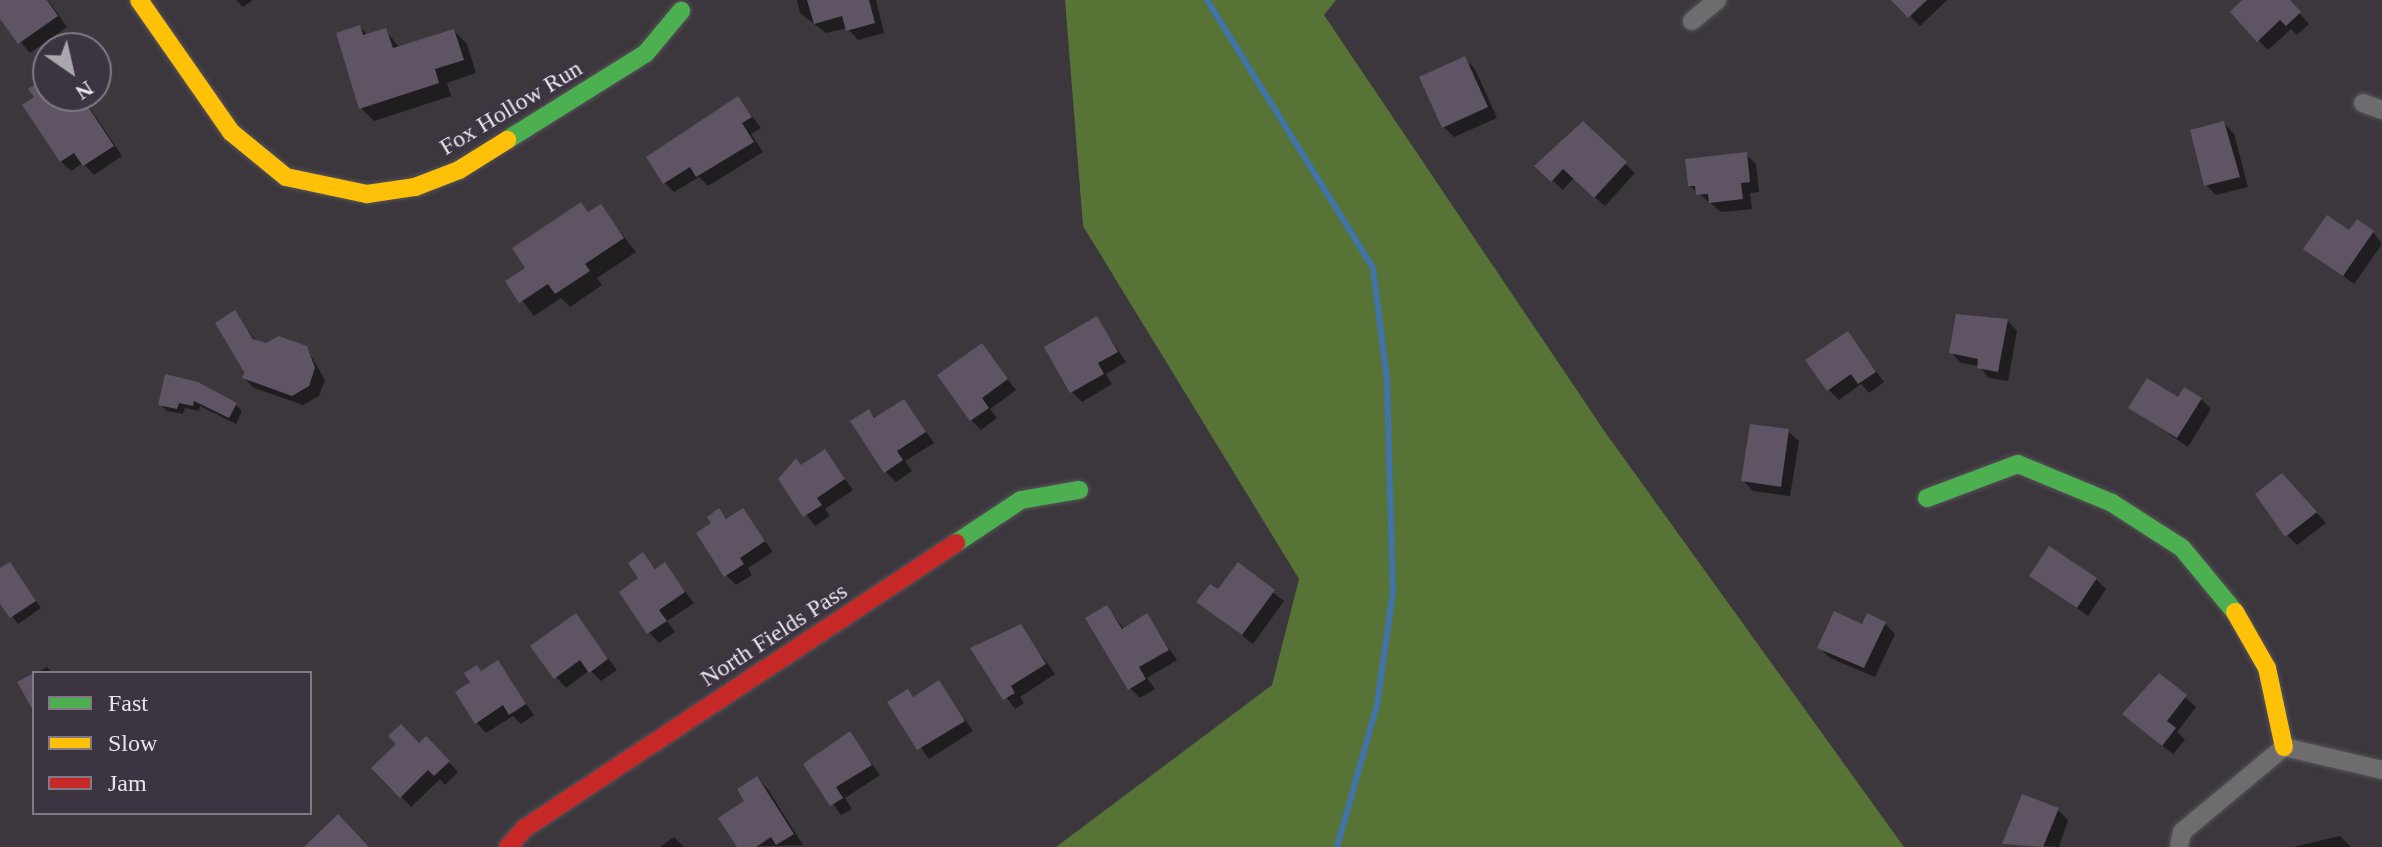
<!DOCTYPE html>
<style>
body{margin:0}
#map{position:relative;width:2382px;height:847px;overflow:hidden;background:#3b373d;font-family:"Times New Roman",serif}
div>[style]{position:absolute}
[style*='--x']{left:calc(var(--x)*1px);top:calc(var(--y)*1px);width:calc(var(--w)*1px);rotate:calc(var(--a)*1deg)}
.forest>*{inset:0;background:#577336}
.shadow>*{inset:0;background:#0007}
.stream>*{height:6px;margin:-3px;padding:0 3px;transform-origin:3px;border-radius:3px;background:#4073a7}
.building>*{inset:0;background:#5e5463}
.roads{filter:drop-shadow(0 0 2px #565358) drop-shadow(0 0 2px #565358)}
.street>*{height:18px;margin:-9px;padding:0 9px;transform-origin:9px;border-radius:9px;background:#6f6c70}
.fast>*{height:18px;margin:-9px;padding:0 9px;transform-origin:9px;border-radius:9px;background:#4caf50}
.slow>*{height:18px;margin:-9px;padding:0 9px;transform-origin:9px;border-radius:9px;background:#ffc107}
.jam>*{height:18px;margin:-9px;padding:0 9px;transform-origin:9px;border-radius:9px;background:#c62828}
span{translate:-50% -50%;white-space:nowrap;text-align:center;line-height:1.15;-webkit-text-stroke:8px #3c3440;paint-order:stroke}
.street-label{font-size:24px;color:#e8e4eb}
.legend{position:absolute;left:32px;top:671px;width:280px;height:144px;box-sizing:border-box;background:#3c3440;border:2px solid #817a84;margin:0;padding:10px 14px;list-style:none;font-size:24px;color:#e8e4eb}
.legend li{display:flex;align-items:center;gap:16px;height:40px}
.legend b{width:40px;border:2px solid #817a84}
.north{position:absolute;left:32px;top:32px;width:80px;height:80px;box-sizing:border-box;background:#3c3440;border:2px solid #817a84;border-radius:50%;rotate:146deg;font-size:22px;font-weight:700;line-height:32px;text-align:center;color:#e8e4eb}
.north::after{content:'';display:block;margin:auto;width:28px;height:36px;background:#aba7ae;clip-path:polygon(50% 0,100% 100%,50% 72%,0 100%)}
</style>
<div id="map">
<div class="forest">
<i style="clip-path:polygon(1065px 0,1336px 0,1324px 15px,1605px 432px,1904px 847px,1056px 847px,1272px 685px,1299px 579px,1083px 226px)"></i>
</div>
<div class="shadow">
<i style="clip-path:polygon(0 0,48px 0,67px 27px,30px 53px,0 16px)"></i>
<i style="clip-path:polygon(236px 0,253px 0,243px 7px)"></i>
<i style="clip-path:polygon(797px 0,876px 0,884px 33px,858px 40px,847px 28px,826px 33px,800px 13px)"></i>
<i style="clip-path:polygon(1894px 0,1947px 0,1920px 26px)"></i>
<i style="clip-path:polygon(2245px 0,2288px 0,2309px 24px,2297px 35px,2291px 29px,2268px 50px,2258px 40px)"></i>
<i style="clip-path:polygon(360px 27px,368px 36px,385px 30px,400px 48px,454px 31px,467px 44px,476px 73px,447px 83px,451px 96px,374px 121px,361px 108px)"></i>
<i style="clip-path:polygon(1465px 59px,1475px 69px,1497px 118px,1454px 137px,1444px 127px)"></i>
<i style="clip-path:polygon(48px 78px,48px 96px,82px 96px,122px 156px,94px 175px,83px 163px,71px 171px,61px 161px,37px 98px)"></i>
<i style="clip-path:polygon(738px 98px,761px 128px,751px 134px,763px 152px,708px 186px,699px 177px,674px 192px,664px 182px)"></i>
<i style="clip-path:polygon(2224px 123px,2234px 134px,2248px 187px,2216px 195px,2206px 185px)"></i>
<i style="clip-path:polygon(1746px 154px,1756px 164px,1759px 192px,1750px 193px,1752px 209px,1721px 212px,1690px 186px)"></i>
<i style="clip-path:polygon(1625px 163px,1635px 173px,1605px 206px,1574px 178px,1563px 190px,1537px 166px)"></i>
<i style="clip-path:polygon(581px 204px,590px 213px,600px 206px,636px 252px,597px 278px,602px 285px,570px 307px,561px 298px,534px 316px,508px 282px,528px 268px)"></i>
<i style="clip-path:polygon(2373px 232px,2382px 244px,2354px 284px,2306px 248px,2350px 233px)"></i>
<i style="clip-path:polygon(235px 313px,257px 342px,306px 347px,325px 380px,319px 396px,303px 405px,254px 388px,244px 378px)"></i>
<i style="clip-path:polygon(1988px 317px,2007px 320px,2017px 331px,2008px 381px,1989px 378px,1979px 366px,1961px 363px,1951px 352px)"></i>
<i style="clip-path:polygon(1097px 319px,1126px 362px,1106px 374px,1112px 384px,1082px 402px,1072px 392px)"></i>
<i style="clip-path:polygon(1848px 334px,1884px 382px,1869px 393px,1861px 384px,1839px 400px,1829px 390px)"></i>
<i style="clip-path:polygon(982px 346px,1016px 390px,990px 409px,997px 418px,981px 430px,971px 420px)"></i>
<i style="clip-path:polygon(166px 376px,235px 404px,242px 411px,236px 424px,200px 406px,199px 411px,185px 408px,183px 414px,167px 411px,160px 404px)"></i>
<i style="clip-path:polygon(2201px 399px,2211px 409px,2188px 447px,2131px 408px)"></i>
<i style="clip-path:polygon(904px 401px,934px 443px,905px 461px,912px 471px,896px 482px,886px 472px,869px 411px,876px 419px)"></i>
<i style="clip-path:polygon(1788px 431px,1799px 441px,1790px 496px,1753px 491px,1743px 480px)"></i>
<i style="clip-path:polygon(825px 451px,853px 490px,825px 509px,830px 516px,815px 526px,780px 479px)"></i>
<i style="clip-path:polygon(2292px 486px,2326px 523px,2297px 545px,2287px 535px)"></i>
<i style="clip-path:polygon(719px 511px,728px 520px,743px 511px,773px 552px,748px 568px,752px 575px,736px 585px,726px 575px,714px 524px)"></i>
<i style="clip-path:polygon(643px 555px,657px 570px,664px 565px,694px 603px,667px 621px,675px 632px,659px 643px,649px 632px)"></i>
<i style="clip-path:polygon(9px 564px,41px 608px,18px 624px,0 600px,0 570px)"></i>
<i style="clip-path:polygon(1238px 565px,1284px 601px,1253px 644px,1199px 602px,1218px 592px)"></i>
<i style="clip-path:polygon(2031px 575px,2096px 579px,2106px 589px,2088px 616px)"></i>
<i style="clip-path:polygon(1107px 607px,1124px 629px,1147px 616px,1177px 660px,1147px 678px,1155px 689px,1140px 698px,1130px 688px)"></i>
<i style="clip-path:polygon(575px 616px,617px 670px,601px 681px,590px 670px,566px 688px,556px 677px)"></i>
<i style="clip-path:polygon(1885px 624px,1895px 634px,1875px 677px,1830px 658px,1820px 648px,1863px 627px)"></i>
<i style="clip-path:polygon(1020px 627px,1055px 674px,1020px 697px,1024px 703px,1015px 709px,972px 649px)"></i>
<i style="clip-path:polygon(497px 663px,534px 715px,521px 724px,513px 716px,486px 733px,476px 722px,481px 673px)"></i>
<i style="clip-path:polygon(47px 667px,53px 673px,36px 673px)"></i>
<i style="clip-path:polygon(2159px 676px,2196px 707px,2177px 732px,2185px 740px,2173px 754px,2135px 724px)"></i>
<i style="clip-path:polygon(939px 683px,973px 731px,929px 759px,890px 703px,908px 691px,914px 698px)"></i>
<i style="clip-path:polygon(850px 734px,880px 775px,845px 798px,852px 809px,841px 815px,805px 764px)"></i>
<i style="clip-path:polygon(426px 739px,458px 772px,445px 785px,440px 779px,411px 807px,374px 768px)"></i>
<i style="clip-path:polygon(757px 778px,767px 788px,803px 845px,739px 847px)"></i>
<i style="clip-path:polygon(2058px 810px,2068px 820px,2059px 847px,2005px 843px)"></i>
<i style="clip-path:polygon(2340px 836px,2351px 847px,2293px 847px)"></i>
<i style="clip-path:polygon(674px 837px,684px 847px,660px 847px)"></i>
</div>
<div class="stream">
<i style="--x:1207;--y:0;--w:315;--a:58.2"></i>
<i style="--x:1373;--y:268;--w:114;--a:82.9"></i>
<i style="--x:1387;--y:381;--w:211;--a:88.4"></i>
<i style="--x:1393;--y:592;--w:114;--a:98.1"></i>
<i style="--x:1377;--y:705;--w:148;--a:105.7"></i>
</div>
<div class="building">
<i style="clip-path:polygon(0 0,47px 0,58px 16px,18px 44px,0 19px)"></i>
<i style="clip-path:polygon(807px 0,869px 0,875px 23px,846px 31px,842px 16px,814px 24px)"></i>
<i style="clip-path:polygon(1891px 0,1927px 0,1908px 18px)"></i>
<i style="clip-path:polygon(2242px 0,2290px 0,2301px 12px,2286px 26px,2280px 20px,2257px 42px,2230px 12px)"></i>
<i style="clip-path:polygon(360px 25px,363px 35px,386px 28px,393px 48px,454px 29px,464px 60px,435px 69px,439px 83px,359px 109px,336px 33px)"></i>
<i style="clip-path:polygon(1465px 56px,1488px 107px,1442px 128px,1419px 77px)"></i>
<i style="clip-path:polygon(48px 76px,48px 96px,81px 96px,114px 146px,83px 166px,74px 153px,60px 162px,22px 105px,34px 97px,28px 89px)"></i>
<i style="clip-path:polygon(738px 96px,752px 117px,742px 123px,754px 142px,696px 177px,690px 167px,663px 184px,646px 157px)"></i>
<i style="clip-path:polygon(1583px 121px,1627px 162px,1594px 198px,1563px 169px,1551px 182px,1534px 166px)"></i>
<i style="clip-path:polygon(2224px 121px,2240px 177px,2204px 186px,2190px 130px)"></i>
<i style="clip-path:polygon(1747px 152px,1750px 182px,1741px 183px,1743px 199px,1709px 203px,1708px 194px,1696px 195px,1695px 186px,1688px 186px,1685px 159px)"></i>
<i style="clip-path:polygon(581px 202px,588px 212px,601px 204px,624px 238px,585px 264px,590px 271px,555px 294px,548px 284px,519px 303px,505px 281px,525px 268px,512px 248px)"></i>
<i style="clip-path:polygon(2327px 215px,2349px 230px,2357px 219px,2374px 231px,2343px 276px,2303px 249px)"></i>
<i style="clip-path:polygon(235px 310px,253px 339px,266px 343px,279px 336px,307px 346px,315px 368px,309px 386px,292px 396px,242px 378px,244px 372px,215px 323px)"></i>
<i style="clip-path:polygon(1956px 314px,2008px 319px,1998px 372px,1977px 368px,1978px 359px,1949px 353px)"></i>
<i style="clip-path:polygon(1097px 316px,1118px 352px,1098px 363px,1104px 374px,1070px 393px,1044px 347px)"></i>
<i style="clip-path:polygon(1848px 331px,1876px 372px,1858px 384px,1851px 374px,1827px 391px,1805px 360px)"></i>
<i style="clip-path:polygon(982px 343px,1008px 379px,982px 398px,989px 408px,970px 421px,937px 375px)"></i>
<i style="clip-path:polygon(165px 374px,198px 382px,237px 403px,229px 418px,194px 401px,193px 406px,179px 403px,177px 409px,158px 405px)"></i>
<i style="clip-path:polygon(2147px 378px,2178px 397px,2184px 387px,2202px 398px,2177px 438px,2128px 408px)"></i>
<i style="clip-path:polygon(904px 399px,926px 432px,897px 451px,903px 460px,884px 473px,850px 421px,869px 409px,874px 418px)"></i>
<i style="clip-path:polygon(1750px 424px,1789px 429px,1781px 487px,1741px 481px)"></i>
<i style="clip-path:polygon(825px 449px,845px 479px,817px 498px,822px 505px,803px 517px,778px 479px,796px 458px,801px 465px)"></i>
<i style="clip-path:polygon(2282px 473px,2317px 512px,2285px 537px,2255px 494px)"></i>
<i style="clip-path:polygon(719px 508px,726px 519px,743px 508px,765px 541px,740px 558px,744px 564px,724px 577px,696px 533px,711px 523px,707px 517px)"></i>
<i style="clip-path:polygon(2049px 546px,2097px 578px,2077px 608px,2029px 576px)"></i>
<i style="clip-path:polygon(643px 552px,655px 569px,665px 562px,685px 592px,659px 610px,667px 621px,647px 634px,619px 592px,638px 578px,628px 563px)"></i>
<i style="clip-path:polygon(10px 562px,36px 601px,10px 618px,0 604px,0 568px)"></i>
<i style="clip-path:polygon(1238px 562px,1275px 590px,1242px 635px,1196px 602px,1210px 584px,1218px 589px)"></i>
<i style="clip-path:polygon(1107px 605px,1122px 629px,1147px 613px,1169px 650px,1139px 667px,1146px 679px,1128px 690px,1085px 618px)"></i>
<i style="clip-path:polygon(1834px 611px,1862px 624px,1867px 613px,1886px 622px,1864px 668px,1817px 648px)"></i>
<i style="clip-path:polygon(576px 613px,608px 659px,589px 673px,580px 660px,554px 679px,530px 646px)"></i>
<i style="clip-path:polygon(1021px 624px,1046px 664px,1011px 686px,1015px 693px,1003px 700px,970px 648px)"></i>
<i style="clip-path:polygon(498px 660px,526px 704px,509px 715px,503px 705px,475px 724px,455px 692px,470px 682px,464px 673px,477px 665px,481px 671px)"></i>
<i style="clip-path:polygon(34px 673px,34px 712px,17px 682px)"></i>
<i style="clip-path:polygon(2159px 673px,2187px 695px,2167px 721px,2176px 728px,2162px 746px,2122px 714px)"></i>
<i style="clip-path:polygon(939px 680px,965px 721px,917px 750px,887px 702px,908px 689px,913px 697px)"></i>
<i style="clip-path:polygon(401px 724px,419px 743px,426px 736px,450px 761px,434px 776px,428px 770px,400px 798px,371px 768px,396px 744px,388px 736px)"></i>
<i style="clip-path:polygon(850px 731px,872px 765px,836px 787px,843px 798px,830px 806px,803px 764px)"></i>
<i style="clip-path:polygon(757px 776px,794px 834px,776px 845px,771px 837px,756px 847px,737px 847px,718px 818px,744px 801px,737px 789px)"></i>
<i style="clip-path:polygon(2022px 794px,2059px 808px,2043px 847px,2002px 844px)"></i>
<i style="clip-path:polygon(338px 814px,369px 847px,304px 847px)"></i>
</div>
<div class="roads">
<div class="street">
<i style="--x:1692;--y:21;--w:33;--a:-40"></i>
<i style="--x:2363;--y:103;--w:20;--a:20"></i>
<i style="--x:2179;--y:847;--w:15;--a:-79"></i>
<i style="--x:2182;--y:832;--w:133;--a:-39.8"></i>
<i style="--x:2284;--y:747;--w:101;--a:13.2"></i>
</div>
<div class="fast">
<i style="--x:507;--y:140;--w:164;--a:-32"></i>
<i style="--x:646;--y:53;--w:55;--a:-50.2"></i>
<i style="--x:1927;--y:498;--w:97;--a:-20.5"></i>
<i style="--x:2018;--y:464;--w:102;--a:22.5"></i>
<i style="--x:2112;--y:503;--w:83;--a:32.7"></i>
<i style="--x:2182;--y:548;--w:83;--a:50.4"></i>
<i style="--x:956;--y:543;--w:78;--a:-33.5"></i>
<i style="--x:1021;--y:500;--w:59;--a:-9.8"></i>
</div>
<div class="slow">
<i style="--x:139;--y:0;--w:161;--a:55.1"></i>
<i style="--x:231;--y:132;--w:71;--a:39.3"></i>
<i style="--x:286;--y:177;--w:83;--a:11.9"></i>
<i style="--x:367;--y:194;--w:49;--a:-8.3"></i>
<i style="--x:415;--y:187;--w:47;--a:-21.1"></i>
<i style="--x:459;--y:170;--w:57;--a:-32"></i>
<i style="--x:2235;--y:612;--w:64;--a:60.3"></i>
<i style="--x:2267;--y:668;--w:81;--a:77.9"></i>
</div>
<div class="jam">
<i style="--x:508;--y:847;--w:25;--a:-48"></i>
<i style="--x:525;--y:828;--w:517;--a:-33.47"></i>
</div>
</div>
<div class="street-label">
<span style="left:511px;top:108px;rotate:-31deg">Fox Hollow Run</span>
<span style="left:774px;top:635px;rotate:-33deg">North Fields Pass</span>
</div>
<ul class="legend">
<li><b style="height:10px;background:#4caf50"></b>Fast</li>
<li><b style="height:10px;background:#ffc107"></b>Slow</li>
<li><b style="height:10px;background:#c62828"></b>Jam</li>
</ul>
<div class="north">N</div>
</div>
